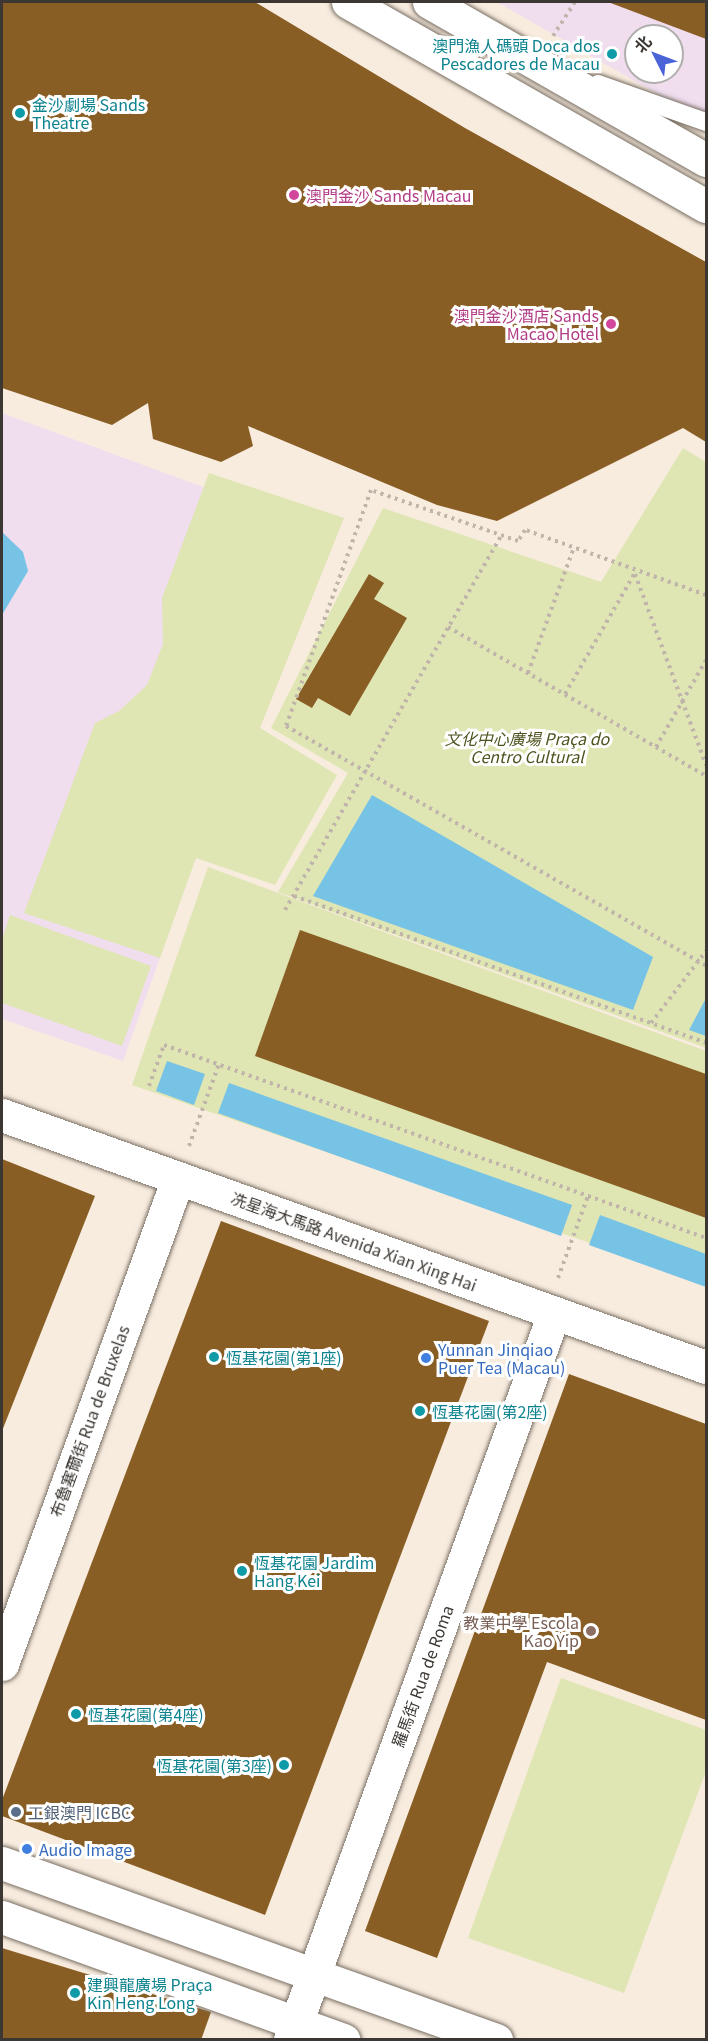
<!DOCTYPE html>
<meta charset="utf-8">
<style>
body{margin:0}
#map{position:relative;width:708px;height:2041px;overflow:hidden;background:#f8ecdf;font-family:Georgia,"Noto Sans SC",serif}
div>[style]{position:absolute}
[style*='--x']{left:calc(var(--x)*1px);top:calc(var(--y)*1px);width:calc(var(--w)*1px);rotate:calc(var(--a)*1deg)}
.commercial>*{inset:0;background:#f0deef}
.green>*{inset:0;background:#dfe5b3}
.water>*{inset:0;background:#76c3e6}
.building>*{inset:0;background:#895e25}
.path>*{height:4px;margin-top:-2px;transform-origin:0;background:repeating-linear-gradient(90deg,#bfb5aa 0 3px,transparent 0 7.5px)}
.roads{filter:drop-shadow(0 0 2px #786e62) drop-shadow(0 0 2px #786e62)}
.lane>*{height:18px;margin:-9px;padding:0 9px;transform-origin:9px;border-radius:9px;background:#fff}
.street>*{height:33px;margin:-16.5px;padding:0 16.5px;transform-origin:16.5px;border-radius:16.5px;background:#fff}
.secondary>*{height:33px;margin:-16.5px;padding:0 16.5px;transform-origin:16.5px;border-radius:16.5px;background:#fff}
.primary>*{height:33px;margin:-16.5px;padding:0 16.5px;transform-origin:16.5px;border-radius:16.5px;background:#fff}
.dots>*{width:16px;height:16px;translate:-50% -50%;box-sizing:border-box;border:3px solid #fff;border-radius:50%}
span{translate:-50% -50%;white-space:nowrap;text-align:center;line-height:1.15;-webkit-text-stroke:6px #fff;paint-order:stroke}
.culture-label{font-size:16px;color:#0d838f}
.right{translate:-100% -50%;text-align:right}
.left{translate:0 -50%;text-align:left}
.hotel-label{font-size:16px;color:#b23c85}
.park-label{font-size:16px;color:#4f531f;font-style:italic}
.street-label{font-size:16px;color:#3c3732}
.shop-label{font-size:16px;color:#366cbe}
.education-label{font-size:16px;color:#785e54}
.service-label{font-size:16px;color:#4e5e75}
.frame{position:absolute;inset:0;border:3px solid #3c3732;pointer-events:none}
.north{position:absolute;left:624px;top:24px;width:60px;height:60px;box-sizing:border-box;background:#fff;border:2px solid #b1afad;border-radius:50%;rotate:312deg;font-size:16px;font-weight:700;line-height:24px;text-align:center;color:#3c3732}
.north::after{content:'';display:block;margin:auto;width:21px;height:27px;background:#4a64d8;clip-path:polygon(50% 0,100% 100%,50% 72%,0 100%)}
</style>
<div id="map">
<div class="commercial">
<i style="clip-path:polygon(evenodd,497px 2px,706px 2px,706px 122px,497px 2px,636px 36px,672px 36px,672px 72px,636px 72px,636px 36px)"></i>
<i style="clip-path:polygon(2px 413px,314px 528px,123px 1061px,2px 1019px)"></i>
</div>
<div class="green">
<i style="clip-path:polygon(683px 448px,706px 462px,706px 1048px,278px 892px,348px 773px,271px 728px,383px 508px,601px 582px)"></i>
<i style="clip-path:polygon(209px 473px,344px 518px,260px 728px,337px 775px,275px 885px,196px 858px,160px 958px,24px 913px,95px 723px,119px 711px,147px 685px,163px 644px,162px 598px)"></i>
<i style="clip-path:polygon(208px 867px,706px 1051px,706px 1283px,132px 1085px)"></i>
<i style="clip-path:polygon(10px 915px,151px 966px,122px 1046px,2px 1003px,2px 940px)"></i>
<i style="clip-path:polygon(561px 1678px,706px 1730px,706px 1771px,624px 1993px,468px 1938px)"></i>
</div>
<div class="water">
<i style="clip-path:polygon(2px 532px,23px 552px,28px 571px,2px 615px)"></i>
<i style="clip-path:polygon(372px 795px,653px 957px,633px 1010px,313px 896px)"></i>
<i style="clip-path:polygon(706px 998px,706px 1036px,689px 1030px)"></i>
<i style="clip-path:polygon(167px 1061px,205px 1074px,194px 1105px,156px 1091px)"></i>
<i style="clip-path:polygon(229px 1083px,572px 1205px,561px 1236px,218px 1113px)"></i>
<i style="clip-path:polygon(600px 1215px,706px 1254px,706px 1287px,589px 1245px)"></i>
</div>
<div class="building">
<i style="clip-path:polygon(2px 2px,255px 2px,465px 128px,706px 262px,706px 442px,683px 428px,497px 521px,437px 505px,248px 426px,253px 446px,221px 462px,153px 439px,148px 403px,112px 425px,2px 388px)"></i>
<i style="clip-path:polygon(608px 2px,706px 2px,706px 39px)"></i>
<i style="clip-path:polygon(369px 574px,384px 583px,374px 599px,407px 618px,350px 716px,318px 698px,312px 708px,296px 699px)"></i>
<i style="clip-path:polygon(300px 930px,706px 1074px,706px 1218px,255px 1056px)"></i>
<i style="clip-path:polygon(2px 1159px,95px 1196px,2px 1431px)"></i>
<i style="clip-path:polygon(221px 1221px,489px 1321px,265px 1915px,2px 1816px,2px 1800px)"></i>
<i style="clip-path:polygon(569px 1374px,706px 1424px,706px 1720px,547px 1662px,437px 1958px,365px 1931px)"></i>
<i style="clip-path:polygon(2px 1948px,211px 2012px,201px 2040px,2px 2040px)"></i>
</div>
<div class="path">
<i style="--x:553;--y:36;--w:40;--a:-57.1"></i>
<i style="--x:635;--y:574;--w:204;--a:69.6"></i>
<i style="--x:706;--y:595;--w:192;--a:-160.2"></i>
<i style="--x:525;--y:530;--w:13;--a:122"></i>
<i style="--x:518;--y:541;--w:156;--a:-160.9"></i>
<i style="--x:371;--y:490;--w:251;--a:109.8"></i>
<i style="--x:286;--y:726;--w:484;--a:29.7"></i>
<i style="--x:448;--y:627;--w:298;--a:30"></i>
<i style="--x:528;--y:673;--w:134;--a:-69.9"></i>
<i style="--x:565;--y:694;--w:140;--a:-60"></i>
<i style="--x:656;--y:747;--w:100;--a:-60.1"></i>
<i style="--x:294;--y:896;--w:437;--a:19.6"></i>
<i style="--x:285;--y:910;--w:432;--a:-60"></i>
<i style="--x:651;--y:1023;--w:91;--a:-52.6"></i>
<i style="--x:149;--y:1086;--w:44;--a:-69.9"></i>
<i style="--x:164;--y:1045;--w:575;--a:19.6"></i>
<i style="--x:189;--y:1146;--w:87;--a:-69.9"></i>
<i style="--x:558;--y:1278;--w:87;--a:-69.9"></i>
</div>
<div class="roads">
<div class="lane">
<i style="--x:598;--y:84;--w:114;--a:19.4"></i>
</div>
<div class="street">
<i style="--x:2;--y:1115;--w:748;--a:19.7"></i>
<i style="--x:2;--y:1664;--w:517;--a:-70.09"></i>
<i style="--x:290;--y:2040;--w:773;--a:-70.04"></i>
</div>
<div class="secondary">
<i style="--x:2;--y:1863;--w:525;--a:19.71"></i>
<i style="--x:2;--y:1917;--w:363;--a:19.8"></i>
</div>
<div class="primary">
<i style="--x:348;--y:2;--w:412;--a:29.7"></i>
<i style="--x:429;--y:2;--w:319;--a:29.7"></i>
</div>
</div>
<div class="dots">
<i style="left:612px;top:54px;background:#0f9aa8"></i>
<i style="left:20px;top:113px;background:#0f9aa8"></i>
<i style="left:294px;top:195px;background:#d1479c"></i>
<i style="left:611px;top:324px;background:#d1479c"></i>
<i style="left:214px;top:1357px;background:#0f9aa8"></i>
<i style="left:426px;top:1358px;background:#3f7fe0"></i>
<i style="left:420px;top:1411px;background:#0f9aa8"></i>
<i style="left:242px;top:1571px;background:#0f9aa8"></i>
<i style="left:591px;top:1631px;background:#8d6e63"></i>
<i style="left:76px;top:1714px;background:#0f9aa8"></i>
<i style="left:284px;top:1765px;background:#0f9aa8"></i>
<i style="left:16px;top:1812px;background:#5c6f8a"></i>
<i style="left:27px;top:1849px;background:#3f7fe0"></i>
<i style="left:75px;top:1993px;background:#0f9aa8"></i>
</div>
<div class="culture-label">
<span class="right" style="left:600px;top:54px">澳門漁人碼頭 Doca dos<br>Pescadores de Macau</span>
<span class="left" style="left:32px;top:113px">金沙劇場 Sands<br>Theatre</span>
<span class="left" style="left:226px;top:1357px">恆基花園(第1座)</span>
<span class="left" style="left:432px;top:1411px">恆基花園(第2座)</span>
<span class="left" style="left:254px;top:1571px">恆基花園 Jardim<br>Hang Kei</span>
<span class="left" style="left:88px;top:1714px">恆基花園(第4座)</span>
<span class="right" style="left:272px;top:1765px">恆基花園(第3座)</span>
<span class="left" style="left:87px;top:1993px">建興龍廣場 Praça<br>Kin Heng Long</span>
</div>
<div class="hotel-label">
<span class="left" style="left:306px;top:195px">澳門金沙 Sands Macau</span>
<span class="right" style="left:599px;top:324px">澳門金沙酒店 Sands<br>Macao Hotel</span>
</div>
<div class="park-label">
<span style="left:527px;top:747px">文化中心廣場 Praça do<br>Centro Cultural</span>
</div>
<div class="street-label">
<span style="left:354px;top:1241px;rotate:20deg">冼星海大馬路 Avenida Xian Xing Hai</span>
<span style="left:89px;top:1421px;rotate:-70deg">布魯塞爾街 Rua de Bruxelas</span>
<span style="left:422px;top:1676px;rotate:-70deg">羅馬街 Rua de Roma</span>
</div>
<div class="shop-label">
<span class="left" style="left:438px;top:1358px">Yunnan Jinqiao<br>Puer Tea (Macau)</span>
<span class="left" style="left:39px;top:1849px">Audio Image</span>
</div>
<div class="education-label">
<span class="right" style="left:579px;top:1631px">教業中學 Escola<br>Kao Yip</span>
</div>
<div class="service-label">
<span class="left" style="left:28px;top:1812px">工銀澳門 ICBC</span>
</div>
<div class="frame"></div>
<div class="north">北</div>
</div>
